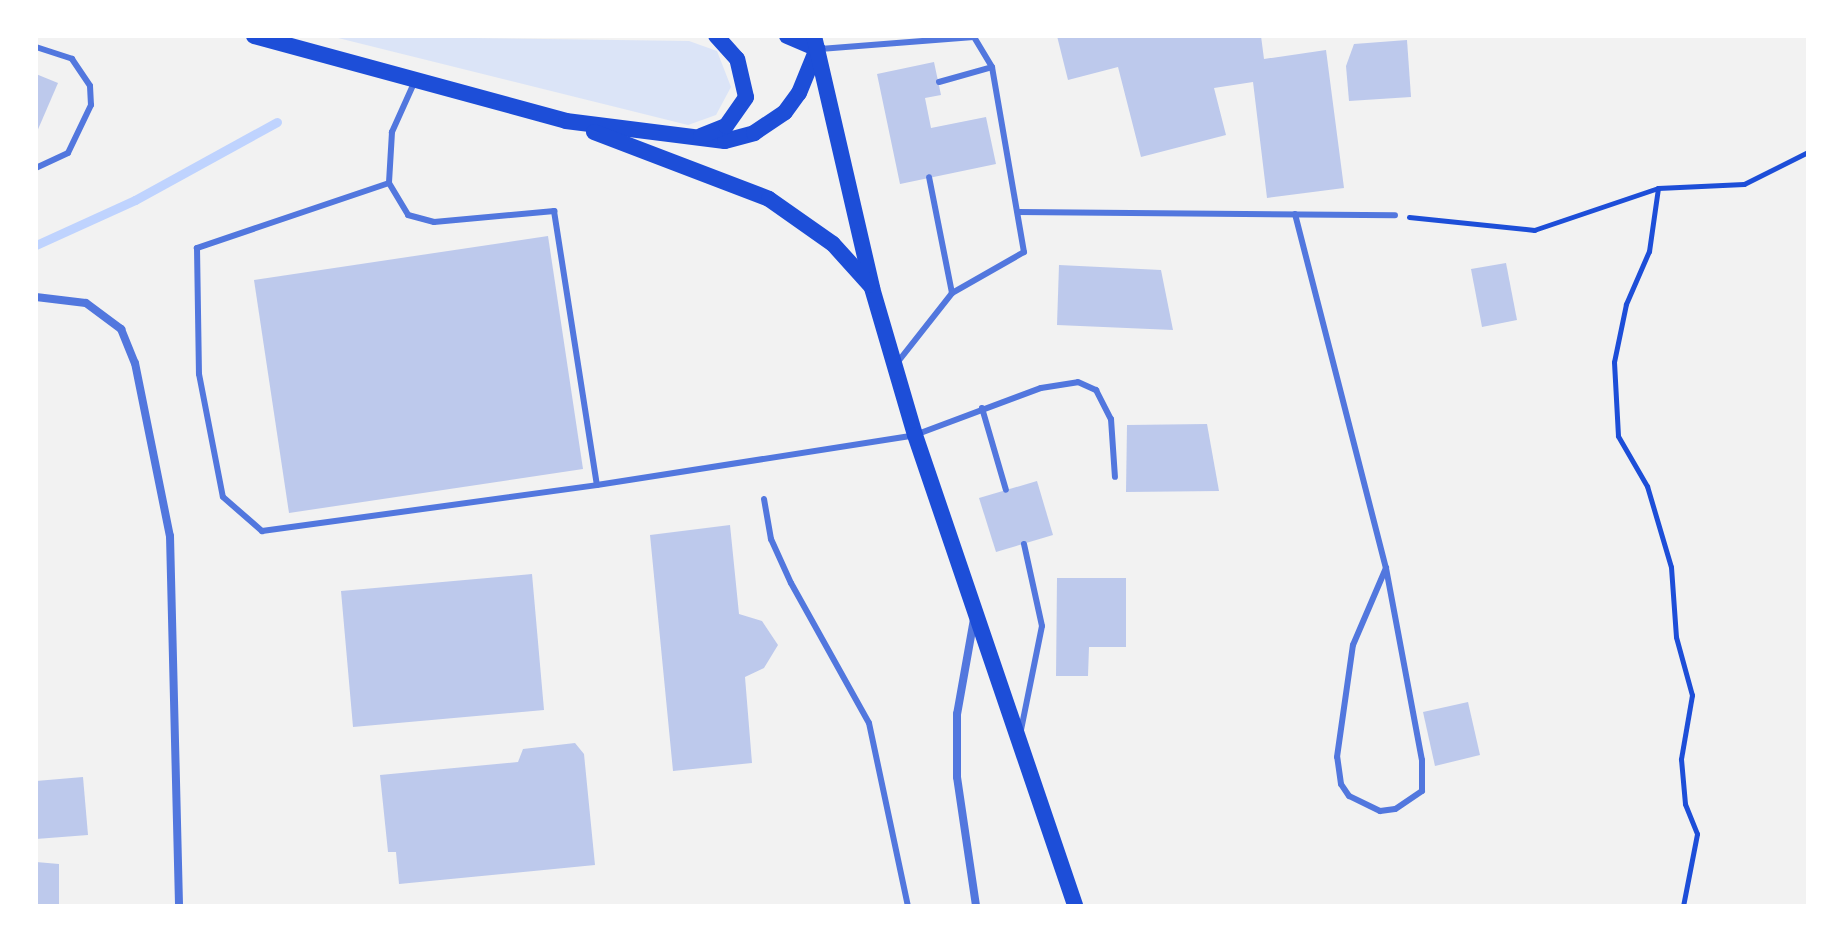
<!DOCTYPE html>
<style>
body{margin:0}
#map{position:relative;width:1844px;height:942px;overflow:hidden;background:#f2f2f2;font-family:"Fira Sans",sans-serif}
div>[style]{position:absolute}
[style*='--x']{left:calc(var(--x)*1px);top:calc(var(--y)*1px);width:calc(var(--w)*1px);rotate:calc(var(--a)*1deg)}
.green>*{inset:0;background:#dbe4f7}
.stream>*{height:9px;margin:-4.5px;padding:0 4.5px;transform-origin:4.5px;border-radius:4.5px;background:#bfd3fe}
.building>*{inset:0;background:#bdc9ec}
.path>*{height:5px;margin:-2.5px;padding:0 2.5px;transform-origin:2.5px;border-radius:2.5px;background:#1d4ed8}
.service>*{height:6px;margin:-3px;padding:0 3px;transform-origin:3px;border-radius:3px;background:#5277de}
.minor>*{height:8px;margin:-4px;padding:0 4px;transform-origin:4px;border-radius:4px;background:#5277de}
.secondary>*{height:16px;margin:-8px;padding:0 8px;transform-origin:8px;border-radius:8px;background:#1d4ed8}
span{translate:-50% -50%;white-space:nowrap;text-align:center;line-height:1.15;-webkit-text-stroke:6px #fff;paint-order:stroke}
.frame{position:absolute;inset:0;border:38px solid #fff;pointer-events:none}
</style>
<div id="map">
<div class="green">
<i style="clip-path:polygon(330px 36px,689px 41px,717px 51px,731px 87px,716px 115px,688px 125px)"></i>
</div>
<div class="stream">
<i style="--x:36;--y:245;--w:109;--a:-24.4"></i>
<i style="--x:135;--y:200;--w:162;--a:-28.8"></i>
</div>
<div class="building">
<i style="clip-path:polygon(1057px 36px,1261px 36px,1264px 59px,1326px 50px,1344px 188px,1267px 198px,1253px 82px,1214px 88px,1226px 135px,1141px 157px,1118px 67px,1068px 80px)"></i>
<i style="clip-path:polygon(1407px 40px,1411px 97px,1349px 101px,1346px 66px,1354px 44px)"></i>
<i style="clip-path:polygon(934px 62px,941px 95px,925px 98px,931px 128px,986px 117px,996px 164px,900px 184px,877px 74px)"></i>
<i style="clip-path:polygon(36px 74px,58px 83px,36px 134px)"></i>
<i style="clip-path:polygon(548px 236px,583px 469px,289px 513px,254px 280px)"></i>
<i style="clip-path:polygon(1506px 263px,1517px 320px,1482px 327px,1471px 269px)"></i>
<i style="clip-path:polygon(1059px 265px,1161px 270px,1173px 330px,1057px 325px)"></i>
<i style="clip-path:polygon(1207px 424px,1219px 491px,1126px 492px,1127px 425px)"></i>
<i style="clip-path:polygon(1037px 481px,1053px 535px,996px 552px,979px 498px)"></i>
<i style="clip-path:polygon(730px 525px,739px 614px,762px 621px,778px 645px,764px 668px,745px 677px,752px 763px,673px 771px,650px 535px)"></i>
<i style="clip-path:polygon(532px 574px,544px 710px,353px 727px,341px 591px)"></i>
<i style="clip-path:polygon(1057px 578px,1126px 578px,1126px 647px,1089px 647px,1088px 676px,1056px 676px)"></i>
<i style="clip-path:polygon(1468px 702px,1480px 755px,1435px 766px,1423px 712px)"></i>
<i style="clip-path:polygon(575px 743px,584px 754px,595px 865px,399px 884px,396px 852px,388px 852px,380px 775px,518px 762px,523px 749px)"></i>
<i style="clip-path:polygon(83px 777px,88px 835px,36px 839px,36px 781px)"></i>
<i style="clip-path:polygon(36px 862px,59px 864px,59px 906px,36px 906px)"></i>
</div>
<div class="path">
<i style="--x:1658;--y:188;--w:64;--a:98.1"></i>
<i style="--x:1649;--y:251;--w:58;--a:113.5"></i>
<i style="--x:1626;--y:304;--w:59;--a:101.7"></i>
<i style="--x:1614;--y:362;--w:74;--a:86.9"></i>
<i style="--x:1618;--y:436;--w:58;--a:59.9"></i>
<i style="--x:1647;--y:486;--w:84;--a:73.5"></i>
<i style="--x:1671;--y:567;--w:70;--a:85.9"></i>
<i style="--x:1676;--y:637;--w:60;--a:74.6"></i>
<i style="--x:1692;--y:695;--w:65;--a:99.8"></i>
<i style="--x:1681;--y:759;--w:45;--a:84.9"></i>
<i style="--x:1685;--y:804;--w:32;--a:68"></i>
<i style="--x:1697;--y:834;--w:73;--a:101"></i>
<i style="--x:1409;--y:217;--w:126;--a:5.9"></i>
<i style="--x:1534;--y:230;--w:131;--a:-18.7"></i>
<i style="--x:1658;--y:188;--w:86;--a:-2.7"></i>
<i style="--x:1744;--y:184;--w:72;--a:-26.6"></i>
</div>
<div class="service">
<i style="--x:36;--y:47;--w:38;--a:18"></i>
<i style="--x:72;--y:59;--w:32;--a:56"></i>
<i style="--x:90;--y:86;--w:19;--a:87"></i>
<i style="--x:91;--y:105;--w:53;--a:115.6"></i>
<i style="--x:68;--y:153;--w:35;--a:155"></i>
<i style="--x:820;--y:49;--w:154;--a:-4.5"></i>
<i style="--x:974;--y:37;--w:35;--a:59"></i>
<i style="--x:992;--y:67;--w:188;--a:80.2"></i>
<i style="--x:1024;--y:252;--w:83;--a:150.3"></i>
<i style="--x:939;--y:82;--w:55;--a:-15.8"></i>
<i style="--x:414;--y:83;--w:54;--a:114.2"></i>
<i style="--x:392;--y:132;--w:51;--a:93.4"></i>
<i style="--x:389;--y:183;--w:37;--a:59"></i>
<i style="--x:408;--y:215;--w:27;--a:15"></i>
<i style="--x:434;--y:222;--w:121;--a:-5.2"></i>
<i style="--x:554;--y:211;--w:277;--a:81.1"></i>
<i style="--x:597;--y:485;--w:322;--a:-8.9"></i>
<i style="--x:915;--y:435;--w:134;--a:-20.5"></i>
<i style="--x:1041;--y:388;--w:37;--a:-9"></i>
<i style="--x:1078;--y:382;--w:20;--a:24"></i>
<i style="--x:1096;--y:390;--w:33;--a:63"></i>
<i style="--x:1111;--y:419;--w:58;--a:86.1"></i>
<i style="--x:389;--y:183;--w:203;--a:161.3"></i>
<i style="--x:197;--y:248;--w:126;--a:89.1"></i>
<i style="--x:199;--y:374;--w:125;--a:79"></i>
<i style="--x:223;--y:497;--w:52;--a:41.1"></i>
<i style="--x:262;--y:531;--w:338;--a:-7.8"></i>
<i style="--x:1018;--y:212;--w:377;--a:0.5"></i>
<i style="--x:1295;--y:214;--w:366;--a:75.6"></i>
<i style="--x:1386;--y:568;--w:195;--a:79.4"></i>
<i style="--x:1422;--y:760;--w:31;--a:90"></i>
<i style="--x:1422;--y:791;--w:32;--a:146"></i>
<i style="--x:1395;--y:809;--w:15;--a:172"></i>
<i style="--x:1380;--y:811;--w:34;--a:-154"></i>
<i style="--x:1349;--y:796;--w:14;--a:-124"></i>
<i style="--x:1341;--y:784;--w:27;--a:-98"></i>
<i style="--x:1337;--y:757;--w:113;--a:-81.9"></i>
<i style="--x:1353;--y:645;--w:84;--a:-66.8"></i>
<i style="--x:897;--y:363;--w:89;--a:-51.8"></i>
<i style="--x:952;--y:293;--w:118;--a:-101.2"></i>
<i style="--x:982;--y:408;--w:85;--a:73.7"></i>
<i style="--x:764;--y:499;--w:41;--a:80.1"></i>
<i style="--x:771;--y:539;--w:48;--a:65.6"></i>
<i style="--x:791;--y:583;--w:160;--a:60.9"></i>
<i style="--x:869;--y:723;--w:187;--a:78"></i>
<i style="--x:1021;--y:730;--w:106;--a:-78.6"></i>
<i style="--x:1042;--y:626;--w:84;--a:-102.4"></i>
</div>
<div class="minor">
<i style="--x:36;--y:297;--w:50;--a:6.8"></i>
<i style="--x:86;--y:303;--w:44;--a:36.6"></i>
<i style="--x:121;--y:329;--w:37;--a:68"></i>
<i style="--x:135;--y:363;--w:177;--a:78.6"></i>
<i style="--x:170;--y:536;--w:370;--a:88.6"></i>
<i style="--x:974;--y:619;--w:97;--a:100.1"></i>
<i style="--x:957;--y:714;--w:63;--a:90"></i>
<i style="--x:957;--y:777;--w:130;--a:81.6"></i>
</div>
<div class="secondary">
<i style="--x:254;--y:36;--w:323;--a:15.2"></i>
<i style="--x:566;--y:121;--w:160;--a:7.2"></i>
<i style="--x:725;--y:141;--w:30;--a:-15"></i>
<i style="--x:754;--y:133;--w:37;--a:-34"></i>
<i style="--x:785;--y:112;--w:24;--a:-54"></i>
<i style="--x:799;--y:93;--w:48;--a:-67.8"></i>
<i style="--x:787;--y:36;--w:33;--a:23"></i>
<i style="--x:814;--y:36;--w:259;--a:77"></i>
<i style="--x:872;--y:288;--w:153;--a:73.7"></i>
<i style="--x:915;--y:435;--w:497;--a:71.2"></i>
<i style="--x:594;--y:132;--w:187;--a:20.9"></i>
<i style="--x:769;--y:199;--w:78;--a:35.1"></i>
<i style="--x:833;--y:244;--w:55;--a:47.9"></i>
<i style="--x:701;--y:136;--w:27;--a:-22"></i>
<i style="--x:726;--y:126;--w:35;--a:-55"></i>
<i style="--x:746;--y:97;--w:39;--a:-103"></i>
<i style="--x:737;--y:59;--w:31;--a:-132"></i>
</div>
<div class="frame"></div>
</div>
